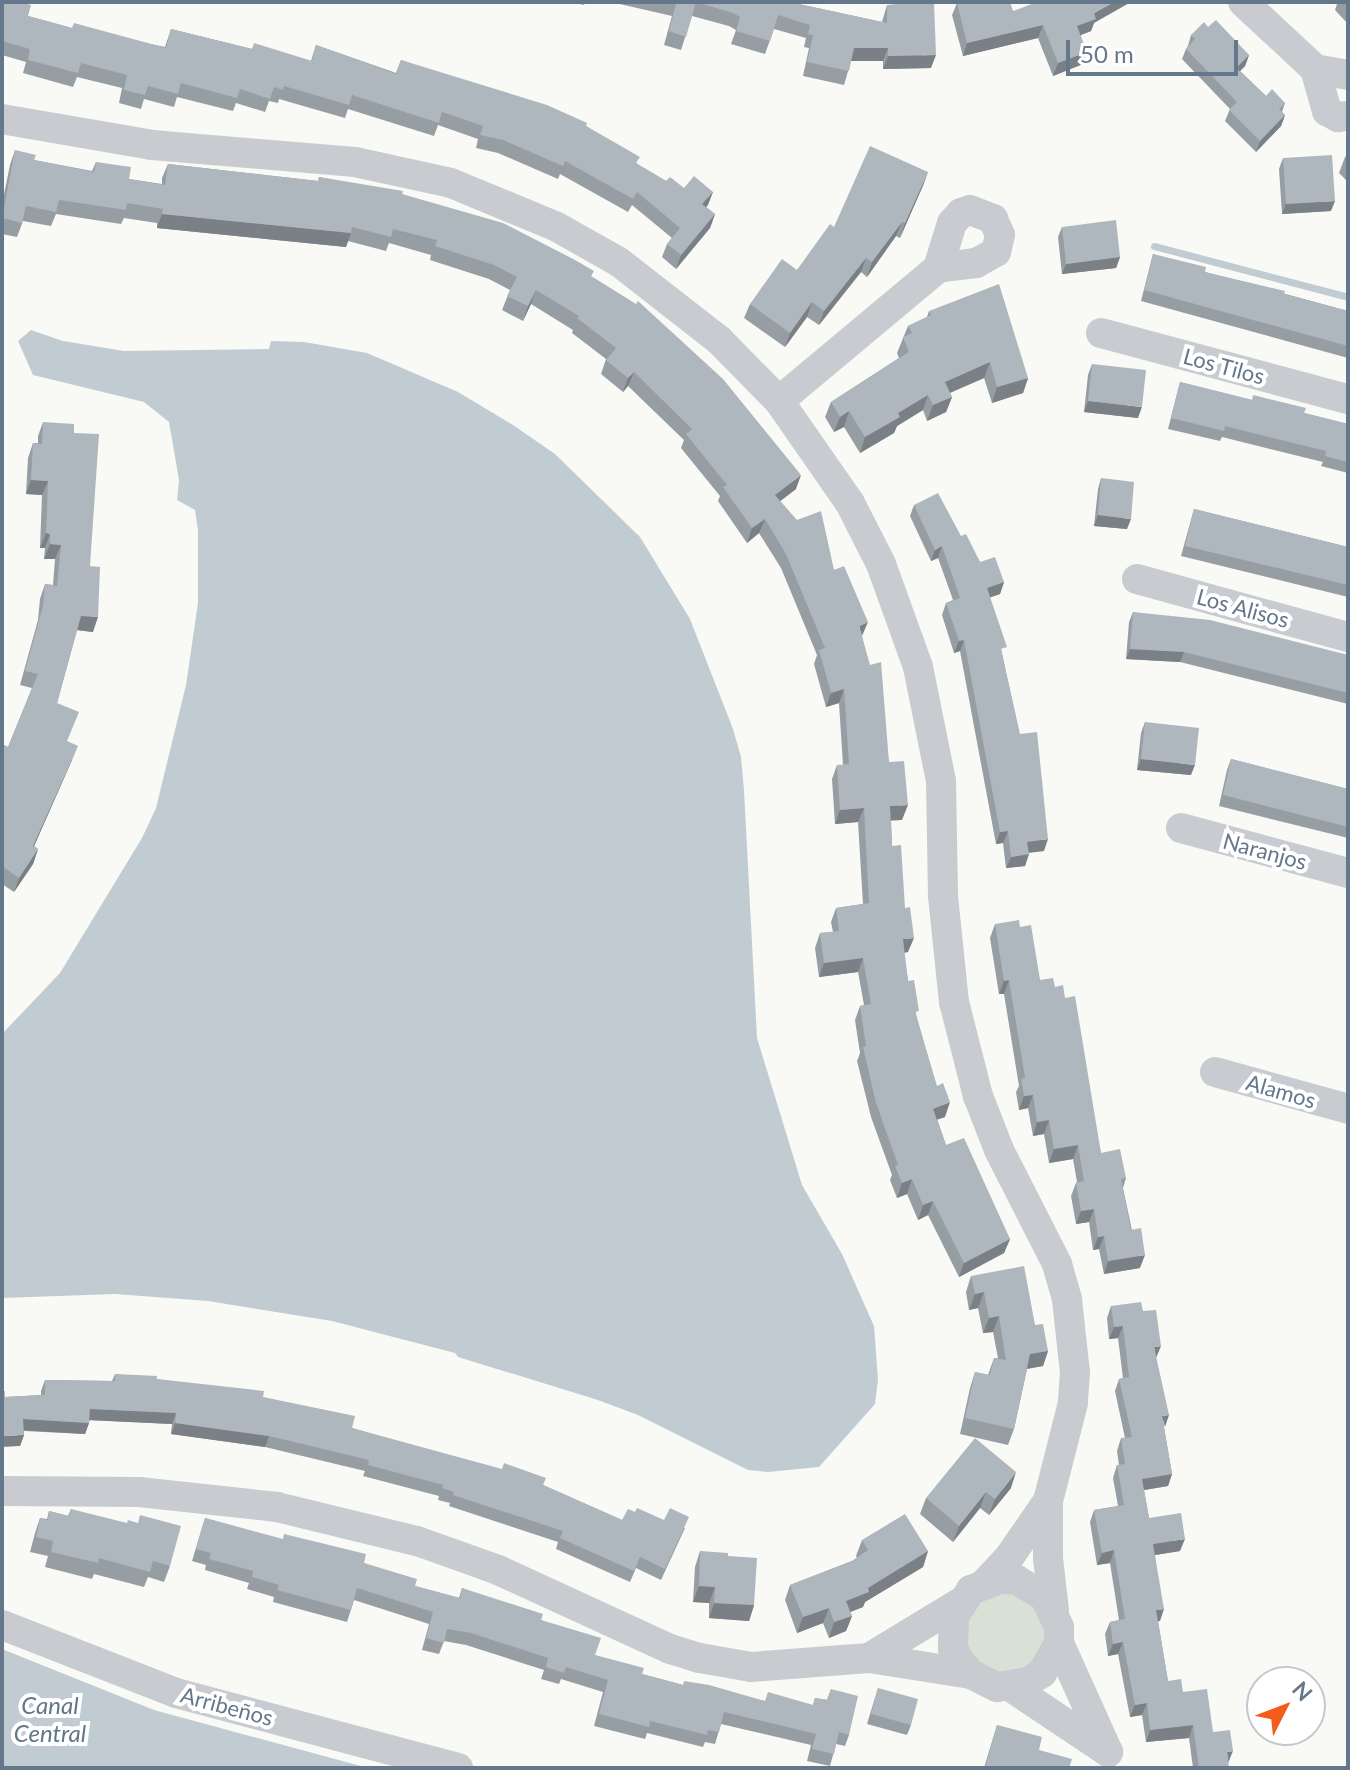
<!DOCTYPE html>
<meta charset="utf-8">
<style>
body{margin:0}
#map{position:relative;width:1350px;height:1770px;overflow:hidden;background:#f9f9f6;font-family:Lato,sans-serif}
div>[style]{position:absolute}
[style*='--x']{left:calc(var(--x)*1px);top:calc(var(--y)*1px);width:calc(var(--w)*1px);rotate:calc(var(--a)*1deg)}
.green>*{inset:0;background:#d9e1d6}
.water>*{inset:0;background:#c1ccd2}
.stream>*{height:7px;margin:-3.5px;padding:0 3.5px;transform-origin:3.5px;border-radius:3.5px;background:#c1ccd2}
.minor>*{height:30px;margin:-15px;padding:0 15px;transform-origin:15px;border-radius:15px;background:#c8ccd0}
.wall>*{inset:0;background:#969da3}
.shaded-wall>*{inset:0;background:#7a8085}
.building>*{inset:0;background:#aeb7be}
span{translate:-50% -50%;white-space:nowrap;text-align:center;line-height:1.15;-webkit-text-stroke:8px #fff;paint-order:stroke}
.street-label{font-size:22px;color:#65778a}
.water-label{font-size:24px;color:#607985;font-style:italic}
.frame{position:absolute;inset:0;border:4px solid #65778a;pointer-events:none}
.north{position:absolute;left:1246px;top:1666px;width:80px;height:80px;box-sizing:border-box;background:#fff;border:2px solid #c1c9d0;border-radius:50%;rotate:48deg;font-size:22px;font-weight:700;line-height:32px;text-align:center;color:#65778a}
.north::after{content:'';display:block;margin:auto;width:28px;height:36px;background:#f55b1a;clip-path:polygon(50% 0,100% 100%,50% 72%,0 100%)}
.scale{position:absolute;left:1066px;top:40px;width:172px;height:36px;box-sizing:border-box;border:4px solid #65778a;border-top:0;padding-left:10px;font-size:24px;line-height:28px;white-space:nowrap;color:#65778a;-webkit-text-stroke:6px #fff;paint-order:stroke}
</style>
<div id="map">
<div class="green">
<i style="clip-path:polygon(1001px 1591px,1030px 1599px,1048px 1625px,1037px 1669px,979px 1676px,959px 1626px,975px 1602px)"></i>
</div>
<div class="water">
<i style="clip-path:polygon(31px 330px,63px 341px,124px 351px,269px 349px,271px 341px,304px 342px,367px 353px,458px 392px,513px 425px,555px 454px,640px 537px,690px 619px,733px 729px,741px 757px,744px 790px,757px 1038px,802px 1185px,842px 1254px,874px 1326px,878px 1380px,875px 1404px,819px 1467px,768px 1472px,748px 1470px,638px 1415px,598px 1400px,458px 1357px,455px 1353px,332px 1321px,208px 1301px,115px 1294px,2px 1298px,2px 1034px,60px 973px,142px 838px,156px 808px,186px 685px,198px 603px,198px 531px,195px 510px,177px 500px,179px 480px,169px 422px,144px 402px,33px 375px,18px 341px)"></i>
<i style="clip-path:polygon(2px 1649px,154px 1710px,368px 1768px,2px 1768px)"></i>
</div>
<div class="stream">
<i style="--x:1154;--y:246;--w:201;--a:14.7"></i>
</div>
<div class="minor">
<i style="--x:1243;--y:2;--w:98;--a:42.9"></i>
<i style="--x:1348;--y:75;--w:34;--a:-170"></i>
<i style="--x:1315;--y:69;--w:44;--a:74.1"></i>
<i style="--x:1327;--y:111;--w:13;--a:29"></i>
<i style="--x:1338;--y:117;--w:10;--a:-6"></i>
<i style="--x:2;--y:119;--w:152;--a:9.8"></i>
<i style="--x:152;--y:145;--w:204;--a:4.8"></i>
<i style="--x:355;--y:162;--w:98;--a:12.3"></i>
<i style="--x:451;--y:183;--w:115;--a:22.5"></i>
<i style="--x:557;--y:227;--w:71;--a:29.4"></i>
<i style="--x:619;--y:262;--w:127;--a:38"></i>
<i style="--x:719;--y:340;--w:86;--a:45.5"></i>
<i style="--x:779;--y:401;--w:124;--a:55.2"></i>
<i style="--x:850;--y:503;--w:68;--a:63.1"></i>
<i style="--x:881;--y:564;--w:109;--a:70.2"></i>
<i style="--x:918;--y:667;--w:116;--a:78.6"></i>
<i style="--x:941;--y:781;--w:115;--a:89"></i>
<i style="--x:943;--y:896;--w:107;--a:84.1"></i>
<i style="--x:954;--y:1002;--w:97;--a:75.7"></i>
<i style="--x:978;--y:1096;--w:58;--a:68.7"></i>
<i style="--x:999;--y:1150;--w:128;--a:63"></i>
<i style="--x:1057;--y:1264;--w:37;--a:74"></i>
<i style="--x:1067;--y:1300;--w:72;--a:83.7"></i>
<i style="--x:1075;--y:1372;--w:31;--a:94"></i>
<i style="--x:1073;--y:1403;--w:101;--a:104.3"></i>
<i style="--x:970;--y:210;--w:25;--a:21"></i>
<i style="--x:993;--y:219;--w:17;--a:66"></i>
<i style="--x:1000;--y:235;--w:17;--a:103"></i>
<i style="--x:996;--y:252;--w:23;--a:151"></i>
<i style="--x:976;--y:263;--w:38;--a:173"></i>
<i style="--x:938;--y:268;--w:47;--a:-72.7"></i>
<i style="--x:952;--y:223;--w:13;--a:-48"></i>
<i style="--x:961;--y:213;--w:9;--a:-18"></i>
<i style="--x:1101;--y:333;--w:256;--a:15"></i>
<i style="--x:779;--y:401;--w:207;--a:-39.9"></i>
<i style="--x:1137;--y:579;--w:219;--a:15.4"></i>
<i style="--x:1181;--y:828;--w:173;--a:15.1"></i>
<i style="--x:1215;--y:1072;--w:138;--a:15.5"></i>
<i style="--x:2;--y:1491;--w:137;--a:0.4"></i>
<i style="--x:139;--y:1492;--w:139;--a:6.2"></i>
<i style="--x:277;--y:1507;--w:144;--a:13.7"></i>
<i style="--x:417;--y:1541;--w:86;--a:19.7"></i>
<i style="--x:498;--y:1570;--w:189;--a:24.7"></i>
<i style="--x:670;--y:1649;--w:31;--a:17"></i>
<i style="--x:700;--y:1658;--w:52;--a:10"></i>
<i style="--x:751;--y:1667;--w:118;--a:-4.4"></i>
<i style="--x:985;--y:1583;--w:37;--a:-47"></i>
<i style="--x:1010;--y:1556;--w:67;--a:-55.4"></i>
<i style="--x:1048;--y:1501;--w:57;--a:90"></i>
<i style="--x:1048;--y:1558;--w:53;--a:83.5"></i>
<i style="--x:961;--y:1602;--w:108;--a:148.7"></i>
<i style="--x:869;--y:1658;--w:103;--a:8.9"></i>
<i style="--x:2;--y:1625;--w:187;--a:21.3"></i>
<i style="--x:176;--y:1693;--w:292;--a:14.9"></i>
<i style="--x:1011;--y:1687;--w:117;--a:33.8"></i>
<i style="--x:1108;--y:1752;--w:120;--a:-114.2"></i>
<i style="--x:1059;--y:1643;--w:16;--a:-90"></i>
<i style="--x:1059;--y:1627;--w:33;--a:-115"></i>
<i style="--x:1045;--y:1597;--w:33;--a:-149"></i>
<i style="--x:1017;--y:1580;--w:16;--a:-176"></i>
<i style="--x:1001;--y:1579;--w:32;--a:160"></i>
<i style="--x:971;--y:1590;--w:31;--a:123"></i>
<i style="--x:954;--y:1616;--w:32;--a:92"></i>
<i style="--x:953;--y:1648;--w:16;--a:63"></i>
<i style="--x:960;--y:1662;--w:16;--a:47"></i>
<i style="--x:971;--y:1674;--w:29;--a:27"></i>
<i style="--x:997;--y:1687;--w:31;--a:-9"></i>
<i style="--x:1028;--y:1682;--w:17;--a:-33"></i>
<i style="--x:1042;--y:1673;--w:34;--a:-60"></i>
</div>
<div class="wall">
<i style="clip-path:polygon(2px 2px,28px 16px,72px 28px,165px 47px,171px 29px,252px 49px,311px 61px,316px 45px,396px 73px,401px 60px,586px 126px,637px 164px,666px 181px,684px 188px,713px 192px,706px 207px,715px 214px,710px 228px,676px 269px,662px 257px,667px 244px,672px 238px,632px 205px,628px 212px,560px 174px,558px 179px,498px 153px,476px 148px,478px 139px,438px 125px,434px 136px,348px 109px,345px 118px,279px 99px,278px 103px,269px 101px,265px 112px,236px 103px,233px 111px,177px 97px,174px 107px,144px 99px,141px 109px,119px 103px,122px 88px,77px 77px,73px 87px,23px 73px,26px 62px,2px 55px)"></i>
<i style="clip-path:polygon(571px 2px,585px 2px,584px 5px)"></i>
<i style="clip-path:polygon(611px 2px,795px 2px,794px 3px,882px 22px,887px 5px,931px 68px,883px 69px,883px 61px,851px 61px,844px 85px,803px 76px,809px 48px,804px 47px,806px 38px,774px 29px,765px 54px,731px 44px,736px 30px,729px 26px,692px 16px,681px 50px,664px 45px,672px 16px)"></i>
<i style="clip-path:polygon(1335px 2px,1348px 2px,1348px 24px,1335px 10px,1337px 4px)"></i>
<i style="clip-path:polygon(957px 3px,1094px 23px,1091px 31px,1081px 35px,1083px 64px,1053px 76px,1038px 38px,963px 56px,952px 15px)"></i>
<i style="clip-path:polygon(1208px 27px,1249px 55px,1245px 66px,1240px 71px,1266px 96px,1285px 103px,1282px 112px,1285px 115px,1281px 126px,1256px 152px,1225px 121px,1230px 109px,1182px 59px,1186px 49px,1188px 46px,1191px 35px)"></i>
<i style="clip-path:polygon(15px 150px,34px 160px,92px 171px,96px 162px,129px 179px,162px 184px,162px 178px,168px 164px,318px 181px,319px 177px,402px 194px,592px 277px,796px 489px,780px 501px,834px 570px,862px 636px,889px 762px,902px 820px,891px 820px,892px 846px,908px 952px,904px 953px,908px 981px,917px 1018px,945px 1117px,937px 1119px,946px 1145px,1010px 1239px,1004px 1253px,959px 1277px,928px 1215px,918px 1220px,907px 1194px,897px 1198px,890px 1180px,892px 1175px,871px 1117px,857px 1061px,860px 1053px,855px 1020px,860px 1006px,864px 1005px,858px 972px,819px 977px,815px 948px,820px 933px,833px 932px,831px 922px,836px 908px,863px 904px,858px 822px,835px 824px,832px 779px,837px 765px,843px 765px,839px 703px,826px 707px,814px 664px,817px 655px,781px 568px,759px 533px,747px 543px,718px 501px,720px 496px,681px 448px,684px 440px,628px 386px,623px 392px,601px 374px,606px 359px,572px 333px,573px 330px,531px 304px,523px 321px,502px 310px,510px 290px,489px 279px,430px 260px,431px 255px,389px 243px,386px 251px,348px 241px,346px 247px,157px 228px,157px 223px,124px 218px,121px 224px,56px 214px,51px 226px,23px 221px,17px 237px,2px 234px,2px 204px,10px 165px)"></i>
<i style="clip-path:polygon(1348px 154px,1348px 182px,1339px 173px,1345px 157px)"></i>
<i style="clip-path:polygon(1283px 158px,1331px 211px,1282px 214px,1279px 169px)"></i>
<i style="clip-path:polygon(928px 172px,900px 238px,896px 236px,867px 277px,861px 272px,819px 325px,807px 317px,785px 347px,744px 318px,750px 304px,797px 270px,834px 227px)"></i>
<i style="clip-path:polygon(1062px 227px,1120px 257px,1116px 268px,1062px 274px,1058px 237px)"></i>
<i style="clip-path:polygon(1153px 254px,1205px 272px,1348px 311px,1348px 358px,1141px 301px)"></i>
<i style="clip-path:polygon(929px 311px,1028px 378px,1023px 393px,992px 403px,984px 378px,950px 393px,952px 397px,946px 412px,927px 421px,923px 410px,897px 426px,894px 433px,860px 453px,844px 427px,834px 432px,825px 417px,831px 402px,899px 358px,897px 353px,908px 326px,927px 317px)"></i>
<i style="clip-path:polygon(1092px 364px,1138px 418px,1084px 412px,1088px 375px)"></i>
<i style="clip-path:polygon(1180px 382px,1348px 424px,1348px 473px,1321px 466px,1323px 462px,1222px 437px,1220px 441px,1168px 429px)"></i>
<i style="clip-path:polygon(43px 422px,74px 433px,90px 566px,93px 632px,77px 630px,57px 703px,72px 760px,34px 846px,38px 849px,33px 864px,14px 892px,2px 884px,2px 744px,8px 747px,32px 688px,20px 685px,38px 620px,40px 599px,45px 584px,53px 585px,55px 559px,44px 559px,45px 548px,40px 548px,42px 495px,26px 494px,28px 458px,33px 443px,38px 443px,38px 436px)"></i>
<i style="clip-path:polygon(1101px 478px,1127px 529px,1094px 526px,1098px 489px)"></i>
<i style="clip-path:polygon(914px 505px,961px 536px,980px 562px,1004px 582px,1000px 594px,990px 597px,1044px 851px,1029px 853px,1025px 866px,1006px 868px,1003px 843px,996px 844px,960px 651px,954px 653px,942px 615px,946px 603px,953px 600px,938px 558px,931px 561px,910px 516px)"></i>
<i style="clip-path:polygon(1194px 509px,1348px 547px,1348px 597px,1181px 556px)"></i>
<i style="clip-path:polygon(1133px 612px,1348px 655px,1348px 704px,1180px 662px,1126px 659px,1129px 622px)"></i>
<i style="clip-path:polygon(1145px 722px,1191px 775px,1137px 770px,1141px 733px)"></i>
<i style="clip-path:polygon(1231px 759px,1348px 789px,1348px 838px,1219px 806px,1227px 770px)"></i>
<i style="clip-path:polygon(995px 924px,1020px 927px,1040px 980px,1055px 987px,1065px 998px,1101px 1153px,1126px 1178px,1123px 1188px,1140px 1268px,1104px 1274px,1099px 1249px,1093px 1250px,1089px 1222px,1076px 1224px,1071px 1196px,1076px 1183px,1077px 1182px,1073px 1159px,1049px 1163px,1044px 1134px,1033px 1136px,1028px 1108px,1019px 1110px,1016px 1092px,1019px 1086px,1004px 994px,999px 994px,990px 938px)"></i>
<i style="clip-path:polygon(971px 1276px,1035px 1325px,1048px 1351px,1043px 1366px,1027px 1369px,1014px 1429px,1008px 1445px,960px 1434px,970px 1388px,975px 1372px,988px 1375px,994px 1358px,998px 1358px,993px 1332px,983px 1333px,978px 1308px,969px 1310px,966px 1292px)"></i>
<i style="clip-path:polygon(1111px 1306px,1143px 1311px,1156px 1358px,1164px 1427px,1172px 1474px,1168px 1486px,1144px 1490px,1149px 1518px,1180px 1551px,1155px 1555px,1160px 1621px,1158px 1621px,1168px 1681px,1183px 1692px,1213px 1732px,1228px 1764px,1229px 1768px,1193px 1768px,1189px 1738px,1146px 1742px,1142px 1715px,1130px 1717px,1118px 1654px,1108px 1656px,1105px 1634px,1110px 1622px,1119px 1620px,1110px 1563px,1097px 1565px,1090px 1522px,1094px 1510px,1118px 1506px,1113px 1478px,1117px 1465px,1119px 1465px,1117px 1451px,1121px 1438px,1125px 1438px,1115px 1391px,1119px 1379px,1123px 1378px,1118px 1338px,1109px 1339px,1107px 1318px)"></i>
<i style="clip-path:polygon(115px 1374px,157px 1379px,263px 1397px,352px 1428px,543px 1485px,622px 1520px,635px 1512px,685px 1528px,661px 1580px,636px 1568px,630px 1582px,556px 1549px,558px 1542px,449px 1506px,450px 1503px,438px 1500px,439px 1496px,363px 1476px,365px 1471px,265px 1447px,171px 1434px,172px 1424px,90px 1420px,85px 1434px,24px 1431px,24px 1435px,20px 1446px,5px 1397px,41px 1395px,41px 1391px,45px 1380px,112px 1381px)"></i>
<i style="clip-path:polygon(1011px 1488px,989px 1515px,980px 1508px,953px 1542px,920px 1514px,926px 1498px)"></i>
<i style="clip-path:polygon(71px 1509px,170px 1566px,164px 1582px,148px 1577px,144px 1587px,94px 1574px,92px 1579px,45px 1567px,48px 1556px,30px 1552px,35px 1533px,40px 1518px,47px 1519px,49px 1511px,68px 1516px)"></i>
<i style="clip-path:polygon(205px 1518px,364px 1563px,415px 1586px,459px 1598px,462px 1588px,541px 1620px,595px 1655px,642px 1674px,683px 1685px,765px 1701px,813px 1705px,815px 1698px,827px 1700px,831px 1689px,849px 1735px,845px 1746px,836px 1744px,830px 1766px,807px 1761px,811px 1745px,721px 1724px,715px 1744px,705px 1742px,703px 1747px,647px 1733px,645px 1739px,594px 1726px,603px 1692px,561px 1679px,559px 1684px,541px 1679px,544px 1670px,466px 1645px,444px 1641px,439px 1654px,422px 1650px,429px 1624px,354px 1600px,347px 1622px,273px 1602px,274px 1597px,247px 1589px,249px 1583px,205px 1570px,206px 1565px,192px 1561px)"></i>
<i style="clip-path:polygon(862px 1540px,928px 1551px,923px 1567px,865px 1602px,863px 1607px,850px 1612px,852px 1616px,846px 1631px,829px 1638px,823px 1623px,797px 1633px,785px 1600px,790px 1585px,852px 1561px,857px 1558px,856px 1556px)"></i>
<i style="clip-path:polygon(700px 1551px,728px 1556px,754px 1605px,749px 1621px,709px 1618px,709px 1603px,693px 1602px,695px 1567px)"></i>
<i style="clip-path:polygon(878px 1688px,911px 1725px,907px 1735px,867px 1724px)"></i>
<i style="clip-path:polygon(997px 1725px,1039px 1750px,1069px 1768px,984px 1768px)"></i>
</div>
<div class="shaded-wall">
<i style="clip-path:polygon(1114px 2px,1131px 2px,1094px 23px,1091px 31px,1073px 38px,1077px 26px,1094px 13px)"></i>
<i style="clip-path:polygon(1043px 25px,1038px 38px,963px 56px,967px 43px)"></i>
<i style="clip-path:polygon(854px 48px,888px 48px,883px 61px,849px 61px)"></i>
<i style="clip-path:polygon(1087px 52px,1083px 64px,1053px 76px,1058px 63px)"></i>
<i style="clip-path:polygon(936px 55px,931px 68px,883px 69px,888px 56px)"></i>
<i style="clip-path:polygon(1249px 55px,1245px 66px,1233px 78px,1236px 68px)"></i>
<i style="clip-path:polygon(1285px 115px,1281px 126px,1256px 152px,1260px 141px)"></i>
<i style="clip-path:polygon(928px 172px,923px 186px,900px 238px,905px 223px)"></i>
<i style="clip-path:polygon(713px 192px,708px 205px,698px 217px,702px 204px)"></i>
<i style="clip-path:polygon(1335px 201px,1331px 211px,1282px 214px,1286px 204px)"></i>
<i style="clip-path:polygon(162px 214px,351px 233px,346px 247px,157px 228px)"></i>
<i style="clip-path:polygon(715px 214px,710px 228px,676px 269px,681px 255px)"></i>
<i style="clip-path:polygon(902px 222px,896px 236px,867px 277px,872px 262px)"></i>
<i style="clip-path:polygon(1120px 257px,1116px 268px,1062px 274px,1066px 264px)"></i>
<i style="clip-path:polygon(866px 258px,861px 272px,819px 325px,824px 311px)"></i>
<i style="clip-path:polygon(536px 290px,531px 304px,523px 321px,528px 306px)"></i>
<i style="clip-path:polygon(812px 302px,807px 317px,785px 347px,790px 333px)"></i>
<i style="clip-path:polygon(990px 362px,984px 378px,940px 397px,945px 382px)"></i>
<i style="clip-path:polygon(634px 372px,628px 386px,623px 392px,628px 378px)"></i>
<i style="clip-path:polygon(1028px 378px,1023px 393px,992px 403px,997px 387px)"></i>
<i style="clip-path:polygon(928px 395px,923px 410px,897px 426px,894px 433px,860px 453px,865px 437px,898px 413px)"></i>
<i style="clip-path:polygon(952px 397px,946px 412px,927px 421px,933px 405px)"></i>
<i style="clip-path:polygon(1088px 401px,1142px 407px,1138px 418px,1084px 412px)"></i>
<i style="clip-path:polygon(849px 411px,844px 427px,834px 432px,840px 417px)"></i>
<i style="clip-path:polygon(801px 475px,796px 489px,770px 509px,775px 495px)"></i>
<i style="clip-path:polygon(31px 480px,48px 481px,42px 495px,26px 494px)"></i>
<i style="clip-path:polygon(1098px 515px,1131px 519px,1127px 529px,1094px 526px)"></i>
<i style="clip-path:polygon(765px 519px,759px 533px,747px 543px,752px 528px)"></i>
<i style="clip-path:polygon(46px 533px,50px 534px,45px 548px,40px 548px)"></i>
<i style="clip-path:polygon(50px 544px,61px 545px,55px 559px,44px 559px)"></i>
<i style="clip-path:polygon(942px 546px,938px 558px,931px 561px,935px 550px)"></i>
<i style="clip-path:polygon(1004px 582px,1000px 594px,983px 600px,987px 588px)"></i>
<i style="clip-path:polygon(81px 616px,98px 617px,93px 632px,76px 630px)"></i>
<i style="clip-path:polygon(868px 622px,862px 636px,859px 626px)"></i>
<i style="clip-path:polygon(964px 640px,960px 651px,954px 653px,959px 641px)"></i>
<i style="clip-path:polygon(1130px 649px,1184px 652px,1180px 662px,1126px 659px)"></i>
<i style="clip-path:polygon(844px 689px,839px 703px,826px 707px,831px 693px)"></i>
<i style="clip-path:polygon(78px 746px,72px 760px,28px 860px,33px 846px)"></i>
<i style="clip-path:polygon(1141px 759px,1195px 765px,1191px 775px,1137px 770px)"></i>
<i style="clip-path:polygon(908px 805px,902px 820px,885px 821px,890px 806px)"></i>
<i style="clip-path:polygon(864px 808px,858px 822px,835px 824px,840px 810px)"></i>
<i style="clip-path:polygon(1008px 831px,1003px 843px,996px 844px,1000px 832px)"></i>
<i style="clip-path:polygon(1048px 839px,1044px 851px,1023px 853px,1027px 842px)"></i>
<i style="clip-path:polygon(38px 849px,33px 864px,14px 892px,19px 878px)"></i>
<i style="clip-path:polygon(1029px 854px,1025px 866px,1006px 868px,1011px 857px)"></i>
<i style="clip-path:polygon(914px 938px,908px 952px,898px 953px,903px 939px)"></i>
<i style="clip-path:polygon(863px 958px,858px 972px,819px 977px,824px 963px)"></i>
<i style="clip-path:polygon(1009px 980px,1004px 994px,999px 994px,1004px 981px)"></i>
<i style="clip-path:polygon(1033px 1095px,1028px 1108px,1019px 1110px,1024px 1096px)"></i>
<i style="clip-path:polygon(950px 1102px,945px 1117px,928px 1123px,933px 1109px)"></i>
<i style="clip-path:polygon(1049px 1120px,1044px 1134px,1033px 1136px,1037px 1122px)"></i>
<i style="clip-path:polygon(1078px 1145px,1073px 1159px,1049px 1163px,1054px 1149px)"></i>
<i style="clip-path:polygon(912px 1179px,907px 1194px,897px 1198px,902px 1183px)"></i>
<i style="clip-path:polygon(933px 1201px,928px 1215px,918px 1220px,923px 1205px)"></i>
<i style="clip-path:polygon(1094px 1209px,1089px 1222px,1076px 1224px,1081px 1211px)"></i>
<i style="clip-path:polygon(1104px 1236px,1099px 1249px,1093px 1250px,1098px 1237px)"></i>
<i style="clip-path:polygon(1010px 1239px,1004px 1253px,959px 1277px,964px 1263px)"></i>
<i style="clip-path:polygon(1145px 1255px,1140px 1268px,1104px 1274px,1108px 1261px)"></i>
<i style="clip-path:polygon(984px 1292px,978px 1308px,969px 1310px,975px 1294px)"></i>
<i style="clip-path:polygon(999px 1316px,993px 1332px,983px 1333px,989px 1318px)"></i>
<i style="clip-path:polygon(1123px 1326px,1118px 1338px,1109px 1339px,1114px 1327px)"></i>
<i style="clip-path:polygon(1161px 1346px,1156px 1358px,1154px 1347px)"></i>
<i style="clip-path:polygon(1048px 1351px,1043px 1366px,1025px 1369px,1030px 1354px)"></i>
<i style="clip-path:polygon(90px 1409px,176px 1413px,172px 1424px,86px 1420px)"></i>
<i style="clip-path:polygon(1169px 1415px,1165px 1427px,1162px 1416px)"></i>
<i style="clip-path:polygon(23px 1419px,89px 1423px,85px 1434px,19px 1430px)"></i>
<i style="clip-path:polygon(175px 1423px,269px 1436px,265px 1447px,171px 1434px)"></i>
<i style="clip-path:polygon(24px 1435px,20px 1446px,2px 1447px,2px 1436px)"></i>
<i style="clip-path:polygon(1016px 1472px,1011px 1488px,989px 1515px,995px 1499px)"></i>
<i style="clip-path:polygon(1172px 1474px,1168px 1486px,1138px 1491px,1142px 1479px)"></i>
<i style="clip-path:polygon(986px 1492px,980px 1508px,953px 1542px,959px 1526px)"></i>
<i style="clip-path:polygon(1185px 1539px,1180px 1551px,1149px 1556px,1153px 1544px)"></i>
<i style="clip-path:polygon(1114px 1550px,1110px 1563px,1097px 1565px,1102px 1553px)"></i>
<i style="clip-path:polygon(928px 1551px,923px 1567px,865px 1602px,863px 1607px,840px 1616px,846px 1601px)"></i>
<i style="clip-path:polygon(699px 1586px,715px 1587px,709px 1603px,693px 1602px)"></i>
<i style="clip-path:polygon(714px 1603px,754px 1605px,749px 1621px,709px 1618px)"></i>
<i style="clip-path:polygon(829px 1608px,823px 1623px,797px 1633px,803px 1617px)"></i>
<i style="clip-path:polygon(1164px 1609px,1160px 1621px,1152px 1622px,1156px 1610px)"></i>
<i style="clip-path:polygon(852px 1616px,846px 1631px,829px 1638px,834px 1622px)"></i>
<i style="clip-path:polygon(1123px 1642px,1118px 1654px,1108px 1656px,1113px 1644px)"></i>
<i style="clip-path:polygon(1147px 1703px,1142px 1715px,1130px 1717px,1135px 1705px)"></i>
<i style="clip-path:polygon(1193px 1725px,1189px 1738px,1146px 1742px,1150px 1730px)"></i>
<i style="clip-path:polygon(1233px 1751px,1228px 1763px,1227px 1752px)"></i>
</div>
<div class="building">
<i style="clip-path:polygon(2px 2px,21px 2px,31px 5px,28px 16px,72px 28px,74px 23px,166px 48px,171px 29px,252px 49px,254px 43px,312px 61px,316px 45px,396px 74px,401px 60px,547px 105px,587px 123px,586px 126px,640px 157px,636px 163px,666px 181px,670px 177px,684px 188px,694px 176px,713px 192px,702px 204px,715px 214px,681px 255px,667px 244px,680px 228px,637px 192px,633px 199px,565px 161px,563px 166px,503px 140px,480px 135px,483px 126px,442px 112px,439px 123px,352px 95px,349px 105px,284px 86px,283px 90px,274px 87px,270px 99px,240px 89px,237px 98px,181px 83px,178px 94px,148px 86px,145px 95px,124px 90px,127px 75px,81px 63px,78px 73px,28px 60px,30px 49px,2px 41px)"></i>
<i style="clip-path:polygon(672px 2px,795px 2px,794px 3px,887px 23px,887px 5px,916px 2px,934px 2px,936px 55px,888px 56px,888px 48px,854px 48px,849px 71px,807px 62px,813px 35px,808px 34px,810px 25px,778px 15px,770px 41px,736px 31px,740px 17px,733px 13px,696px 2px,686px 37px,669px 31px,676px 3px)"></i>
<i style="clip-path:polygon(960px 2px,1010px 2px,1013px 11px,1037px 2px,1114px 2px,1094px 13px,1096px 19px,1077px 26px,1087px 52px,1058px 63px,1043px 25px,967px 43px,957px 3px)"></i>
<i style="clip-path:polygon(1216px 20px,1249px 55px,1236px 68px,1266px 96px,1272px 89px,1285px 103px,1279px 109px,1285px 115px,1260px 141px,1229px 110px,1237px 102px,1186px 49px,1195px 39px,1191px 35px,1204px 22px,1208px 27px)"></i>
<i style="clip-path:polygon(870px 146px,928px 172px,905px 223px,902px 222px,872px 262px,866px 258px,824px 311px,812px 302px,790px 333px,750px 304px,782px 259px,797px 270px,830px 224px,834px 227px)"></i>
<i style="clip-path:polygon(15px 150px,36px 155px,34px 160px,94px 172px,96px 162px,131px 167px,129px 179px,165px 185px,168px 164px,318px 181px,319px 177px,403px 191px,402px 194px,503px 223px,575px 260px,594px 271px,591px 276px,636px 304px,638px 301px,723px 379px,801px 475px,775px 495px,797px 520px,821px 511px,834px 570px,844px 566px,868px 622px,859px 626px,870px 665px,881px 662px,889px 762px,904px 761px,908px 805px,890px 806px,892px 846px,901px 845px,905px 908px,910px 907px,914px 938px,903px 939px,908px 981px,914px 980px,919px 1011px,915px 1012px,937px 1086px,943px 1083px,950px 1102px,933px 1109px,946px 1145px,964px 1138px,1010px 1239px,964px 1263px,933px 1201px,923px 1205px,912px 1179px,902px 1183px,895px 1166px,898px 1165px,876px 1103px,863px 1047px,866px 1046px,860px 1006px,871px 1004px,863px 958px,824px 963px,820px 933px,839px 931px,836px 908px,869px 903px,864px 808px,840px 810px,837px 765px,849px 764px,844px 689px,831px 693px,819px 650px,825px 648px,786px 554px,765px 519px,752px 528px,723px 487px,727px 485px,686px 434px,692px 429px,634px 372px,628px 378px,606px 360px,616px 348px,577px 318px,579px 316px,536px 290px,528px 306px,507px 296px,517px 277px,494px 265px,435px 246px,437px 240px,393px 229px,391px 237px,352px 227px,351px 233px,162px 214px,163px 209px,127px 203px,126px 210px,59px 200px,56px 212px,26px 206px,22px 223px,2px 218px)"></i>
<i style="clip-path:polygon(1332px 155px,1335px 201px,1286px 204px,1283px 158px)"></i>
<i style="clip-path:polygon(1116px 220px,1120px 257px,1066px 264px,1062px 227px)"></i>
<i style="clip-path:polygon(1153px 254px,1206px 267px,1205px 272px,1285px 291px,1284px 294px,1348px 311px,1348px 346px,1144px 290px)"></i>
<i style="clip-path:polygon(999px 284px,1028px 378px,997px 387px,990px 362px,945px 382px,952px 397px,933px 405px,928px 395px,898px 413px,900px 417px,865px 437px,849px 411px,840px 417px,831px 402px,909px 352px,903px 337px,912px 333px,908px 326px,931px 315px,929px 311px)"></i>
<i style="clip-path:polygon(1092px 364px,1146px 370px,1142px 407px,1088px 401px)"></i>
<i style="clip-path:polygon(1180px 382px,1252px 400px,1253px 395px,1306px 408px,1304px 413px,1348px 424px,1348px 462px,1325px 456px,1326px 451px,1225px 426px,1224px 431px,1171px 418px)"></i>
<i style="clip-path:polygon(43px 422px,74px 424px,74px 433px,99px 434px,90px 566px,100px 567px,98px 617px,81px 616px,57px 703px,79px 712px,67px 741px,78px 746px,33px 846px,38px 849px,19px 878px,2px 866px,2px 744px,8px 747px,38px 674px,25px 671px,43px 606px,45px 584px,57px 586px,61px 545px,50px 544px,50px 534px,46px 533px,48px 481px,31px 480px,33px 443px,42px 444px)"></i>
<i style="clip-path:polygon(1101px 478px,1134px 482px,1131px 519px,1098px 515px)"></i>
<i style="clip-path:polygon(938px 493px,961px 536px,966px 534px,980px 562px,995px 557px,1004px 582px,987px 588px,1007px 647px,1001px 649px,1020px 734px,1037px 732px,1048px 839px,1027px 842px,1029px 854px,1011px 857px,1008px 831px,1000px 832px,964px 640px,959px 641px,946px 603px,960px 598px,942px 546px,935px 550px,914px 505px)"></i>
<i style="clip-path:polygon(1194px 509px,1348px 547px,1348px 585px,1185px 546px)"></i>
<i style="clip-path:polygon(1133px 612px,1210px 620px,1348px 655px,1348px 693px,1184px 652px,1130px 649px)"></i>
<i style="clip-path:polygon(1145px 722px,1199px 728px,1195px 765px,1141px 759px)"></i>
<i style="clip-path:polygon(1231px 759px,1348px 789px,1348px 827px,1223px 795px)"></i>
<i style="clip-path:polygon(1019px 920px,1020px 927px,1031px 925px,1040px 980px,1053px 978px,1055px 987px,1063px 985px,1065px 998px,1075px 996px,1101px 1153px,1120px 1149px,1126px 1178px,1121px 1179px,1131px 1230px,1141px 1228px,1145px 1255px,1108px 1261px,1104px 1236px,1098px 1237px,1094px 1209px,1081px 1211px,1076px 1183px,1084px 1181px,1078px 1145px,1054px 1149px,1049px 1120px,1037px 1122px,1033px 1095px,1024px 1096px,1021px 1079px,1025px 1078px,1009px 980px,1004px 981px,995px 924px)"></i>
<i style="clip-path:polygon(1024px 1266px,1035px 1325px,1043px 1324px,1048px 1351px,1030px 1354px,1014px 1429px,965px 1418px,975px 1372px,990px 1375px,994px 1358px,1006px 1360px,999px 1316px,989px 1318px,984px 1292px,975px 1294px,971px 1276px)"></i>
<i style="clip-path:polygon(1141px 1302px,1143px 1311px,1156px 1310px,1161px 1346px,1154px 1347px,1169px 1415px,1162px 1416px,1172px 1474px,1142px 1479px,1149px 1518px,1181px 1513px,1185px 1539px,1153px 1544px,1164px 1609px,1156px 1610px,1168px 1681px,1181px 1679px,1183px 1692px,1207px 1689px,1213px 1732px,1230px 1730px,1233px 1751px,1227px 1752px,1229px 1768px,1199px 1768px,1193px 1725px,1150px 1730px,1147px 1703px,1135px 1705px,1123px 1642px,1113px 1644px,1110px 1622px,1125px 1619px,1114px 1550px,1102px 1553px,1094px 1510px,1124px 1505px,1117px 1465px,1125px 1464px,1121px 1438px,1132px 1437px,1119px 1379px,1129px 1377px,1123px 1326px,1114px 1327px,1111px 1306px)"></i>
<i style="clip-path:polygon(115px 1374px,157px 1376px,157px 1379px,264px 1391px,263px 1397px,355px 1416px,352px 1428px,502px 1469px,504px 1463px,546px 1478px,543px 1485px,622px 1520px,628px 1509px,635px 1512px,637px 1508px,664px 1520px,670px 1508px,689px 1517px,665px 1569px,640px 1557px,634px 1571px,560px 1538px,563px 1531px,453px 1495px,454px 1492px,442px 1488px,443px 1485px,368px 1465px,369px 1460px,269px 1436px,175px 1423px,176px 1413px,90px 1409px,89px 1423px,23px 1419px,24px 1435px,2px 1436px,2px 1391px,5px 1391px,5px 1397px,45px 1395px,45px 1380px,115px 1381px)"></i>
<i style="clip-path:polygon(975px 1438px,1016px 1472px,995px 1499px,986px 1492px,959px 1526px,926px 1498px)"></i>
<i style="clip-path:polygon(71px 1509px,127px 1523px,128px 1520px,138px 1523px,140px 1515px,181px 1526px,170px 1566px,153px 1561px,150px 1572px,99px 1558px,98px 1563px,51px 1552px,53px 1541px,36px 1537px,40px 1518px,48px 1520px,49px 1511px,69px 1516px)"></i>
<i style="clip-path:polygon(905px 1514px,928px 1551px,868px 1588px,869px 1592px,846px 1601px,852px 1616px,834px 1622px,829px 1608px,803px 1617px,790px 1585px,852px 1561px,868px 1550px,862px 1540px)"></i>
<i style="clip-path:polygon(205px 1518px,283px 1539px,284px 1534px,366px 1554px,364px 1563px,417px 1579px,415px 1586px,460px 1598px,462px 1588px,543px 1614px,541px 1620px,601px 1638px,595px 1655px,644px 1668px,642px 1674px,683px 1685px,684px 1681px,709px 1685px,765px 1701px,768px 1692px,813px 1705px,815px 1698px,828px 1700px,831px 1689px,858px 1696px,849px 1735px,839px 1732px,834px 1754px,812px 1749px,816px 1734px,724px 1712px,719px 1732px,708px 1730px,707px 1735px,650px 1721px,649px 1727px,599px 1714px,608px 1680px,566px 1667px,564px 1673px,546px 1667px,548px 1658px,471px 1633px,447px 1629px,444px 1643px,426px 1638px,433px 1612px,357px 1588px,351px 1610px,277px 1590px,279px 1585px,252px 1577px,253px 1571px,209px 1559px,211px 1553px,196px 1549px)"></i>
<i style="clip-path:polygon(700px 1551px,728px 1553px,728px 1556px,757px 1558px,754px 1605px,714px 1603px,715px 1587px,699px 1586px)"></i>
<i style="clip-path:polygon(878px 1688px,918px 1699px,911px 1725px,871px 1714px)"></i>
<i style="clip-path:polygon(997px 1725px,1042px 1737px,1039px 1750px,1072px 1759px,1069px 1768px,985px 1768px)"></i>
</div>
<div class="street-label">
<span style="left:1224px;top:366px;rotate:15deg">Los Tilos</span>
<span style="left:1243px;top:608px;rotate:15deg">Los Alisos</span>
<span style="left:1265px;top:851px;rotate:15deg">Naranjos</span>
<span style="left:1281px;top:1091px;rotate:16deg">Alamos</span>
<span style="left:227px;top:1706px;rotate:15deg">Arribeños</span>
</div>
<div class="water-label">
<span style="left:50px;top:1719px">Canal<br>Central</span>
</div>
<div class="frame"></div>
<div class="north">N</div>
<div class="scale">50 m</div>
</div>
